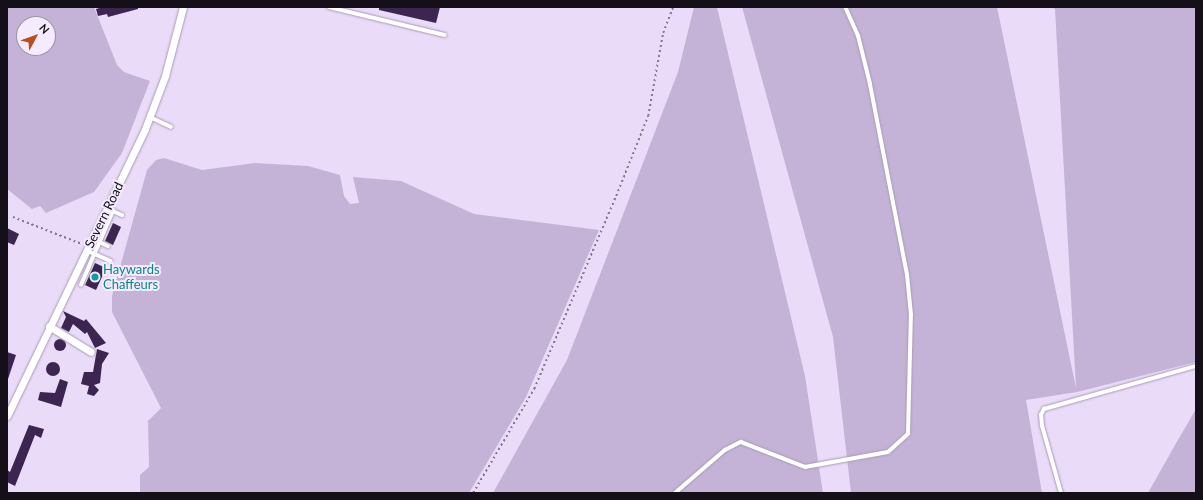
<!DOCTYPE html>
<style>
body{margin:0}
#map{position:relative;width:1203px;height:500px;overflow:hidden;background:#eadbf9;font-family:Lato,sans-serif}
div>[style]{position:absolute}
[style*='--x']{left:calc(var(--x)*1px);top:calc(var(--y)*1px);width:calc(var(--w)*1px);rotate:calc(var(--a)*1deg)}
.green>*{inset:0;background:#c4b3d6}
.building>*{inset:0;background:#3c2550}
.round{border-radius:50%}
.path>*{height:1.5px;margin-top:-0.75px;transform-origin:0;background:repeating-linear-gradient(90deg,#83798d 0 2px,transparent 0 5px)}
.roads{filter:drop-shadow(0 0 1px #a99cb8) drop-shadow(0 0 1px #a99cb8)}
.service>*{height:3.5px;margin:-1.75px;padding:0 1.75px;transform-origin:1.75px;border-radius:1.75px;background:#fff}
.minor>*{height:7px;margin:-3.5px;padding:0 3.5px;transform-origin:3.5px;border-radius:3.5px;background:#fff}
.dots>*{width:11px;height:11px;translate:-50% -50%;box-sizing:border-box;border:2px solid #f4ebfe;border-radius:50%}
span{translate:-50% -50%;white-space:nowrap;text-align:center;line-height:1.15;-webkit-text-stroke:4px #f4ebfe;paint-order:stroke}
.street-label{font-size:13px;color:#140f19}
.culture-label{font-size:13px;color:#0d838f}
.left{translate:0 -50%;text-align:left}
.frame{position:absolute;inset:0;border:8px solid #140f19;pointer-events:none}
.north{position:absolute;left:16px;top:16px;width:40px;height:40px;box-sizing:border-box;background:#f4ebfe;border:1px solid #9a93a2;border-radius:50%;rotate:49deg;font-size:11px;font-weight:700;line-height:16px;text-align:center;color:#140f19}
.north::after{content:'';display:block;margin:auto;width:14px;height:18px;background:#b6511f;clip-path:polygon(50% 0,100% 100%,50% 72%,0 100%)}
</style>
<div id="map">
<div class="green">
<i style="clip-path:polygon(evenodd,7px 7px,94px 7px,117px 65px,124px 72px,150px 81px,122px 153px,94px 192px,46px 213px,40px 206px,32px 209px,7px 189px,7px 7px,24px 24px,48px 24px,48px 48px,24px 48px,24px 24px)"></i>
<i style="clip-path:polygon(694px 7px,717px 7px,805px 376px,823px 493px,493px 493px,567px 360px,678px 72px)"></i>
<i style="clip-path:polygon(742px 7px,997px 7px,1076px 388px,1055px 9px,1051px 7px,1196px 7px,1196px 362px,1077px 392px,1026px 400px,1042px 493px,851px 493px,833px 337px)"></i>
<i style="clip-path:polygon(164px 158px,202px 170px,255px 163px,308px 166px,340px 175px,344px 196px,350px 204px,359px 203px,353px 177px,401px 181px,474px 214px,599px 230px,526px 397px,469px 493px,140px 493px,140px 475px,149px 467px,148px 421px,161px 408px,112px 312px,112px 296px,147px 170px,156px 160px)"></i>
<i style="clip-path:polygon(1196px 409px,1196px 493px,1148px 493px,1175px 445px)"></i>
</div>
<div class="building">
<i style="clip-path:polygon(103px 7px,138px 7px,138px 9px,108px 17px,107px 14px,98px 16px,96px 9px)"></i>
<i style="clip-path:polygon(379px 7px,440px 7px,436px 23px,379px 10px)"></i>
<i style="clip-path:polygon(113px 223px,121px 227px,113px 245px,105px 241px)"></i>
<i style="clip-path:polygon(7px 228px,19px 234px,14px 245px,7px 242px)"></i>
<i style="clip-path:polygon(95px 263px,106px 268px,96px 290px,85px 285px)"></i>
<i style="clip-path:polygon(63px 311px,84px 321px,86px 319px,106px 343px,95px 348px,87px 332px,85px 334px,73px 324px,69px 332px,61px 328px,66px 317px)"></i>
<i class="round" style="left:54px;top:339px;width:12px;height:12px"></i>
<i style="clip-path:polygon(97px 349px,109px 353px,102px 364px,100px 383px,94px 385px,99px 390px,94px 396px,87px 394px,89px 386px,81px 384px,84px 372px,93px 372px)"></i>
<i style="clip-path:polygon(7px 352px,16px 355px,8px 379px,7px 378px)"></i>
<i class="round" style="left:46px;top:362px;width:14px;height:14px"></i>
<i style="clip-path:polygon(60px 379px,68px 382px,61px 407px,38px 400px,40px 392px,55px 393px)"></i>
<i style="clip-path:polygon(29px 425px,44px 429px,41px 438px,35px 435px,15px 486px,7px 482px,7px 470px,10px 472px)"></i>
</div>
<div class="path">
<i style="--x:13;--y:217;--w:74;--a:21.4"></i>
<i style="--x:473;--y:493;--w:121;--a:-59.6"></i>
<i style="--x:534;--y:389;--w:210;--a:-67"></i>
<i style="--x:616;--y:196;--w:86;--a:-68.2"></i>
<i style="--x:648;--y:116;--w:84;--a:-79.8"></i>
<i style="--x:663;--y:33;--w:28;--a:-69"></i>
</div>
<div class="roads">
<div class="service">
<i style="--x:329;--y:7;--w:119;--a:13.6"></i>
<i style="--x:150;--y:117;--w:23;--a:25"></i>
<i style="--x:100;--y:242;--w:9;--a:27"></i>
<i style="--x:86;--y:250;--w:27;--a:24"></i>
<i style="--x:81;--y:285;--w:81;--a:-66.6"></i>
<i style="--x:113;--y:211;--w:10;--a:24"></i>
<i style="--x:675;--y:493;--w:66;--a:-40.7"></i>
<i style="--x:725;--y:450;--w:18;--a:-27"></i>
<i style="--x:741;--y:442;--w:69;--a:21.3"></i>
<i style="--x:805;--y:467;--w:84;--a:-10.2"></i>
<i style="--x:888;--y:452;--w:27;--a:-42"></i>
<i style="--x:908;--y:434;--w:119;--a:-88.6"></i>
<i style="--x:911;--y:315;--w:40;--a:-95.7"></i>
<i style="--x:907;--y:275;--w:195;--a:-101"></i>
<i style="--x:870;--y:84;--w:49;--a:-104"></i>
<i style="--x:858;--y:36;--w:32;--a:-114"></i>
<i style="--x:1061;--y:493;--w:70;--a:-105.8"></i>
<i style="--x:1042;--y:426;--w:11;--a:-95"></i>
<i style="--x:1041;--y:415;--w:7;--a:-63"></i>
<i style="--x:1044;--y:409;--w:158;--a:-15.8"></i>
</div>
<div class="minor">
<i style="--x:49;--y:326;--w:49;--a:31.8"></i>
<i style="--x:7;--y:416;--w:318;--a:-64.3"></i>
<i style="--x:145;--y:129;--w:57;--a:-69.3"></i>
<i style="--x:165;--y:76;--w:71;--a:-75.4"></i>
</div>
</div>
<div class="dots">
<i style="left:95px;top:277px;background:#0f9aa8"></i>
</div>
<div class="street-label">
<span style="left:104px;top:215px;rotate:-64deg">Severn Road</span>
</div>
<div class="culture-label">
<span class="left" style="left:103px;top:277px">Haywards<br>Chaffeurs</span>
</div>
<div class="frame"></div>
<div class="north">N</div>
</div>
